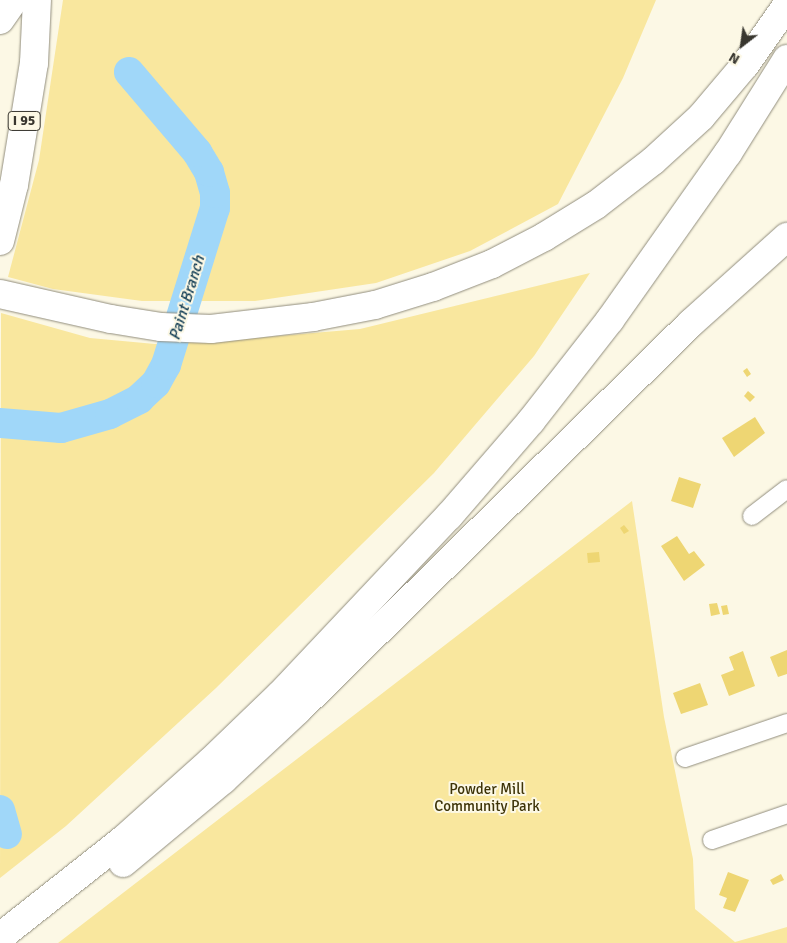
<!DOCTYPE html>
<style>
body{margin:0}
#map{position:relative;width:787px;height:943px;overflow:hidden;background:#fcf8e5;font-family:Signika,sans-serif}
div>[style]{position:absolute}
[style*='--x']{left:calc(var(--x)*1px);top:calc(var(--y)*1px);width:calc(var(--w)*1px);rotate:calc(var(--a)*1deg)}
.green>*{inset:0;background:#f9e79e}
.river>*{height:30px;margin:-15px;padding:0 15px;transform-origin:15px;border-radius:15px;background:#a0d7f9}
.building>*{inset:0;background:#eed673}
.roads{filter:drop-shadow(0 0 1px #918d7d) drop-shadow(0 0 1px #918d7d)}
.street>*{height:18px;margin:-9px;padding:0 9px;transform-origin:9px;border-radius:9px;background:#fff}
.highway>*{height:28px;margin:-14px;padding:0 14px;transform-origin:14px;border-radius:14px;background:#fff}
span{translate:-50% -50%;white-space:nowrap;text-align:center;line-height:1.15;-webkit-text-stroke:4px #fcf8e5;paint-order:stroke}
.shield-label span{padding:1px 4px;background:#fcf8e5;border:1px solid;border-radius:4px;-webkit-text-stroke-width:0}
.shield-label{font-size:14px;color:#38362f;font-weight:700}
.park-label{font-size:15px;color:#3e3408}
.water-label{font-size:16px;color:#174158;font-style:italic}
.north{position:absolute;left:717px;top:20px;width:50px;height:50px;-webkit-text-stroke:4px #fcf8e5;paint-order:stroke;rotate:210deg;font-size:14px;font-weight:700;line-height:20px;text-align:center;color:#38362f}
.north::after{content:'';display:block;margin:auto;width:18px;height:22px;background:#38362f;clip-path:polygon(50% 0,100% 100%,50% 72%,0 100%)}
</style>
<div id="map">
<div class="green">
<i style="clip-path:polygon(63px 0,656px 0,623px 78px,558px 204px,470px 251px,376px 283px,255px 301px,142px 301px,53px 289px,8px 277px,39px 160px)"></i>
<i style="clip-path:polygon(590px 273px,534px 356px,434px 473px,216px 688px,66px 826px,0 878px,1px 313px,90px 338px,155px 344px,232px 340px,360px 329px)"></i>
<i style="clip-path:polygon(632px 501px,664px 717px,693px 859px,695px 909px,735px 942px,787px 927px,787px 943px,58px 943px)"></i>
</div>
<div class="river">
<i style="--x:0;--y:423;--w:61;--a:4.7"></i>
<i style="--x:61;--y:428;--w:51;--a:-15.9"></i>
<i style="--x:110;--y:414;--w:33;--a:-27"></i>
<i style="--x:139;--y:399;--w:23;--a:-43"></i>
<i style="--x:156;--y:383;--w:21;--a:-61"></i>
<i style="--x:166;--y:365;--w:164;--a:-72.7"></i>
<i style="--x:215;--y:208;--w:15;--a:-90"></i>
<i style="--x:215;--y:193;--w:22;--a:-106"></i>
<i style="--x:209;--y:172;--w:23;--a:-121"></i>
<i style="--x:197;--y:152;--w:105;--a:-130.4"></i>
<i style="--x:0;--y:810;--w:25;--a:74"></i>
</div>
<div class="building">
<i style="clip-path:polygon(747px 368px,751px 374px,747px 377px,743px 371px)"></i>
<i style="clip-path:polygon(748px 391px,755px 397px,750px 402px,744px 396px)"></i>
<i style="clip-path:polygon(755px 417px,765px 433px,734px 457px,722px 438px)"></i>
<i style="clip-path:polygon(679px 477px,701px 484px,693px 508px,671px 501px)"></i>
<i style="clip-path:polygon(624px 525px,629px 531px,624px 534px,620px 528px)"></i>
<i style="clip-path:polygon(677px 536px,689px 554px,694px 551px,705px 565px,684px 581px,661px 546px)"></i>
<i style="clip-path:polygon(599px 552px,600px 562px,588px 563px,587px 553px)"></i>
<i style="clip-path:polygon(717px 603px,720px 614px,711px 616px,709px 604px)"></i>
<i style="clip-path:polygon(727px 605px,729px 614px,723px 615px,721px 606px)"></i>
<i style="clip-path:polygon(787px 650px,787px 674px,778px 677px,770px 657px)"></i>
<i style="clip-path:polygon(743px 651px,755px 686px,729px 696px,721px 675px,734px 670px,729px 657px)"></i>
<i style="clip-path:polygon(700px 683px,708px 705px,681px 714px,673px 693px)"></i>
<i style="clip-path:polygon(728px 872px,749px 880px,735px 912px,723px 908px,727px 898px,719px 895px)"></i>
<i style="clip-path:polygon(781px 874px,784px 880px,773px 885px,770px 880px)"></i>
</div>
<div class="roads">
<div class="street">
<i style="--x:752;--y:516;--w:44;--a:-37.6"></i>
<i style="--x:685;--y:758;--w:108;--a:-18.9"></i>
<i style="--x:712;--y:840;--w:79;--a:-19.1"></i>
</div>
<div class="highway">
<i style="--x:0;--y:20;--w:24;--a:-55"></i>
<i style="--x:0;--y:241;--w:58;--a:-76"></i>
<i style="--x:14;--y:185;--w:124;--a:-80.7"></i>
<i style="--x:34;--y:63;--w:63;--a:-87.3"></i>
<i style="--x:0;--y:294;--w:114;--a:12.7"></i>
<i style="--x:111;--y:319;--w:51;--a:9.1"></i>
<i style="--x:161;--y:327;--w:50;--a:2.3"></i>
<i style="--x:211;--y:329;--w:103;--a:-6.7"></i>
<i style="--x:313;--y:317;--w:63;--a:-11"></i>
<i style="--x:375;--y:305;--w:61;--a:-17.2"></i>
<i style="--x:433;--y:287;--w:63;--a:-21.3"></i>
<i style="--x:492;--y:264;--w:59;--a:-27.4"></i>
<i style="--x:544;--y:237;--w:61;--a:-31.6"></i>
<i style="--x:596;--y:205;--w:72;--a:-37.7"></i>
<i style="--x:653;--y:161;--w:65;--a:-42.5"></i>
<i style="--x:701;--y:117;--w:68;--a:-49.8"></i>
<i style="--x:745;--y:65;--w:73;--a:-55"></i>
<i style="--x:123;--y:863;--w:130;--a:-39.7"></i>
<i style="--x:223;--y:780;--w:101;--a:-43"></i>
<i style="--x:297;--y:711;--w:553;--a:-44.56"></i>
<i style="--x:691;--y:323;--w:129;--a:-41.9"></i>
<i style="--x:0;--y:937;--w:157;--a:-38.3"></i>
<i style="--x:123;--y:840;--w:117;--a:-41.9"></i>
<i style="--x:210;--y:762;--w:98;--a:-43.8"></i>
<i style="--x:281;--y:694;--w:245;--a:-46.7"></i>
<i style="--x:449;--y:516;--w:125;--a:-49.2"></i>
<i style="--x:531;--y:421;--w:128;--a:-52"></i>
<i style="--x:610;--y:320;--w:204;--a:-54.8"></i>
<i style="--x:728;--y:153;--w:111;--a:-57.9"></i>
</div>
</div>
<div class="shield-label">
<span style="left:24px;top:121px">I 95</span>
</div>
<div class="park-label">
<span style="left:487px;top:798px">Powder Mill<br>Community Park</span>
</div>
<div class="water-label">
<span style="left:187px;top:298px;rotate:-73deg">Paint Branch</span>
</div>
<div class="north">N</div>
</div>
